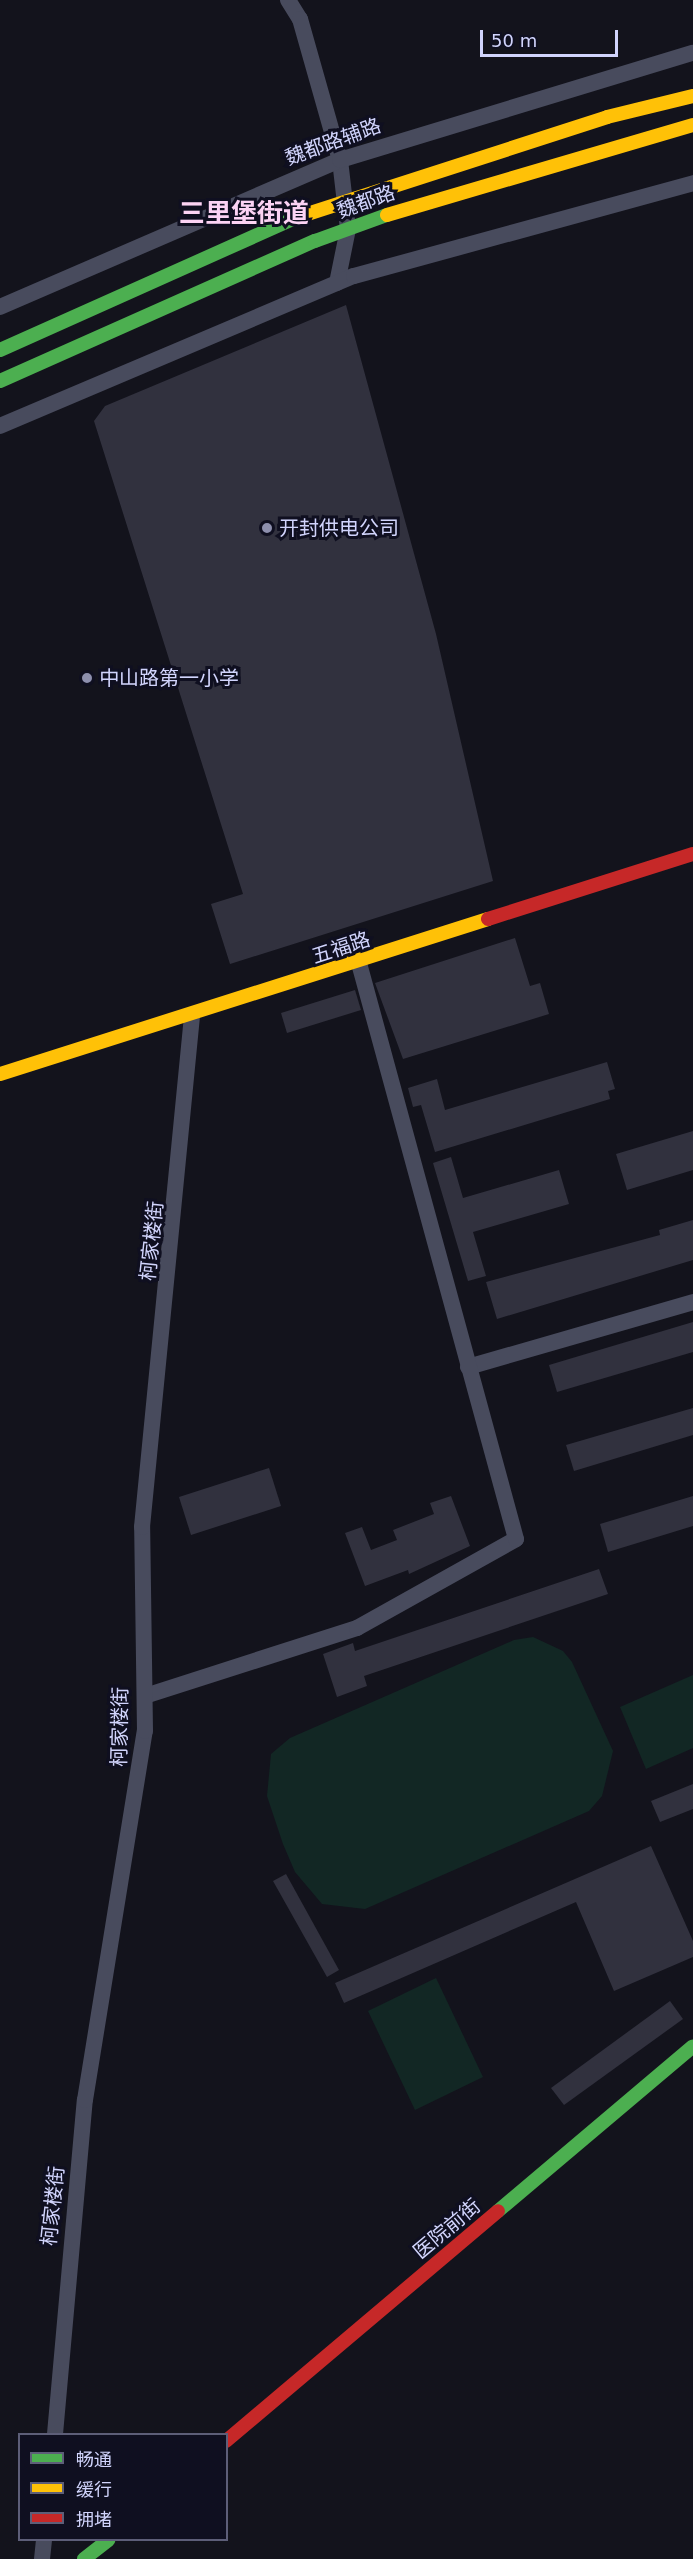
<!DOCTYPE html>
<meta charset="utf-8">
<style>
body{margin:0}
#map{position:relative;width:693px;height:2559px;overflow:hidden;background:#13131c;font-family:"DejaVu Sans","Noto Sans SC",sans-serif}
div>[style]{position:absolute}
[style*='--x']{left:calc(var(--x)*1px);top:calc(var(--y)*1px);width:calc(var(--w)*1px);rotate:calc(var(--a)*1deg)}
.green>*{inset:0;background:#122724}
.building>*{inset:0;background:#31313e}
.street>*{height:16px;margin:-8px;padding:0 8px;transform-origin:8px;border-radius:8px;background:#484b5d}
.fast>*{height:14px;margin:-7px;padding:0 7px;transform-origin:7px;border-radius:7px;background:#4caf50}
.slow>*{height:14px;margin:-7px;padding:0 7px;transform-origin:7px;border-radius:7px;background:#ffc107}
.jam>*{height:14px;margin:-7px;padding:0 7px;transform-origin:7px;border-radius:7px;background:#c62828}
.dots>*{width:16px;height:16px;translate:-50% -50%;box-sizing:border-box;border:3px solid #0f0f20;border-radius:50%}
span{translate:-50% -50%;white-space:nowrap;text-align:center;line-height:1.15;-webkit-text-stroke:6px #0f0f20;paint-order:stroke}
.street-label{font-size:20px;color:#d1d4fc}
.poi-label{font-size:20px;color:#d1d4fc}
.left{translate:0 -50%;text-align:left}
.district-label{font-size:26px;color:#fcd3f4;font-weight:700}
.legend{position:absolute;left:18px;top:2433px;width:210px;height:108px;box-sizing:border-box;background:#0f0f20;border:2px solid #5d5e78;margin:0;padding:8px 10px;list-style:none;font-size:18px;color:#d1d4fc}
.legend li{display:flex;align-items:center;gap:12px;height:30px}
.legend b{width:30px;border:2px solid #5d5e78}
.scale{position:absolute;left:480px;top:30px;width:138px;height:27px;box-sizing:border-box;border:3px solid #d1d4fc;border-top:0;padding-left:8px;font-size:18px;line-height:21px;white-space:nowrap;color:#d1d4fc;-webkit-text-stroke:4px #0f0f20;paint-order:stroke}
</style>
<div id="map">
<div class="green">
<i style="clip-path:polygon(533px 1637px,563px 1651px,572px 1662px,613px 1751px,602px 1796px,589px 1811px,365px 1909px,322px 1904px,295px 1872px,283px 1844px,267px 1796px,271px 1754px,290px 1738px,514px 1640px)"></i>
<i style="clip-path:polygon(693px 1675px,693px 1748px,646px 1769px,620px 1707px)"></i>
<i style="clip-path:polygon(436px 1978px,483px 2077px,415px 2110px,368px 2011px)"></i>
</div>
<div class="building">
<i style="clip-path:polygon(346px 305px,436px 634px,493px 881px,230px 964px,211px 904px,243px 894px,94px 421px,105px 406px)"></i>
<i style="clip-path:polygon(515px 938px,530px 986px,540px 983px,549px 1014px,403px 1059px,375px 983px)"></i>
<i style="clip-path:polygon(355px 990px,361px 1010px,287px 1033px,281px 1013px)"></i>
<i style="clip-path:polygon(607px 1062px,615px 1089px,608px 1091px,610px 1099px,435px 1152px,421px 1105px,413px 1107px,408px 1088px,437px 1079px,445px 1110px)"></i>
<i style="clip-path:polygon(693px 1131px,693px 1170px,627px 1190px,616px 1154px)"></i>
<i style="clip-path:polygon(451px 1157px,463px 1198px,559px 1170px,569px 1204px,473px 1232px,486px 1276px,468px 1281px,433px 1163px)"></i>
<i style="clip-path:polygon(693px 1220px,693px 1260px,497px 1319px,486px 1282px,660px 1235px,659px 1230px)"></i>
<i style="clip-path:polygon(693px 1322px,693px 1352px,557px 1392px,549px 1365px)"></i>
<i style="clip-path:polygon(693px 1408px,693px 1435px,574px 1471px,566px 1445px)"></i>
<i style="clip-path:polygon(269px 1468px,281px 1506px,191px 1535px,179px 1497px)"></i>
<i style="clip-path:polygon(451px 1496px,470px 1546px,409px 1574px,408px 1570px,365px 1586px,345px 1533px,362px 1527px,371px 1550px,397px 1540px,393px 1530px,434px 1514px,430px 1503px)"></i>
<i style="clip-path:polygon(693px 1496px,693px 1526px,608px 1552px,600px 1524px)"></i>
<i style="clip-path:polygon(599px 1569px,608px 1594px,364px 1676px,367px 1686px,337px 1697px,323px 1654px,353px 1643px,355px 1651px)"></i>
<i style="clip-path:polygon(693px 1784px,693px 1809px,660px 1822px,651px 1801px)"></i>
<i style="clip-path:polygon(651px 1846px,693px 1941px,693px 1957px,614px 1991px,576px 1902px,344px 2003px,335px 1983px)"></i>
<i style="clip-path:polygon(286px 1874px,339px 1970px,327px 1977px,273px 1881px)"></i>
<i style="clip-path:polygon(670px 2001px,683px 2019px,564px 2105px,551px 2088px)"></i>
</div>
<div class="street">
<i style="--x:288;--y:0;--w:22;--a:58"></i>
<i style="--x:300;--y:19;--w:147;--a:74.2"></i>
<i style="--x:340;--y:160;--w:69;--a:83.4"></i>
<i style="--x:348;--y:229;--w:55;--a:101.5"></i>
<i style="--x:0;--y:307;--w:370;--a:-23.4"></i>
<i style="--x:340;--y:160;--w:369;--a:-16.9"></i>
<i style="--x:0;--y:426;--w:384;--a:-23"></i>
<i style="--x:354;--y:276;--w:352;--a:-15.3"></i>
<i style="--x:468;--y:1367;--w:234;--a:-16.1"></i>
<i style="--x:145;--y:1696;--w:223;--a:-17.8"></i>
<i style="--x:357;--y:1628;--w:182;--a:-29.2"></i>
<i style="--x:516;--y:1539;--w:597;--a:-105.25"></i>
<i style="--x:55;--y:2434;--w:335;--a:-84.9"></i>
<i style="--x:85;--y:2100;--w:374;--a:-80.8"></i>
<i style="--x:145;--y:1731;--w:204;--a:-90.8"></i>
<i style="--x:142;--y:1527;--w:513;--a:-84.41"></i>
<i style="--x:42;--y:2559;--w:19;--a:-84"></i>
</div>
<div class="fast">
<i style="--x:0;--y:350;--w:326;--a:-24.1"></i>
<i style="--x:0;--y:381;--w:345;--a:-24"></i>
<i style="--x:315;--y:241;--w:77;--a:-19.9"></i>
<i style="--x:498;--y:2211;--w:255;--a:-40.2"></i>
<i style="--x:84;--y:2559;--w:31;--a:-38"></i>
</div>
<div class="slow">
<i style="--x:387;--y:215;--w:319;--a:-16.4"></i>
<i style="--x:298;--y:217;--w:325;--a:-17.9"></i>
<i style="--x:607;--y:117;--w:89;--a:-13.7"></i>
<i style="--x:0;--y:1074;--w:512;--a:-17.62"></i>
</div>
<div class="jam">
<i style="--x:488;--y:919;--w:215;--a:-17.6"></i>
<i style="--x:226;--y:2441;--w:356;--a:-40.2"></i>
</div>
<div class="dots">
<i style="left:267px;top:528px;background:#8e90ae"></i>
<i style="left:87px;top:678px;background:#8e90ae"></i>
</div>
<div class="street-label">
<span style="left:333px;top:142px;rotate:-20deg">魏都路辅路</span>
<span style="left:366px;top:202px;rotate:-20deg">魏都路</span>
<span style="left:341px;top:948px;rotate:-18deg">五福路</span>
<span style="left:152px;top:1241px;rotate:-84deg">柯家楼街</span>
<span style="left:120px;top:1727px;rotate:-89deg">柯家楼街</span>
<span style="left:53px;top:2206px;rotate:-84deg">柯家楼街</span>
<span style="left:447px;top:2229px;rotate:-40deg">医院前街</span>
</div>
<div class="poi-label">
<span class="left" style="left:279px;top:528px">开封供电公司</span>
<span class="left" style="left:99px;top:678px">中山路第一小学</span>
</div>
<div class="district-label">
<span style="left:244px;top:214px">三里堡街道</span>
</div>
<ul class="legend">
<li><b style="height:8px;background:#4caf50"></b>畅通</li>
<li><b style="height:8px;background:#ffc107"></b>缓行</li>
<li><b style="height:8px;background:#c62828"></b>拥堵</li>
</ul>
<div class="scale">50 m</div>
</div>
